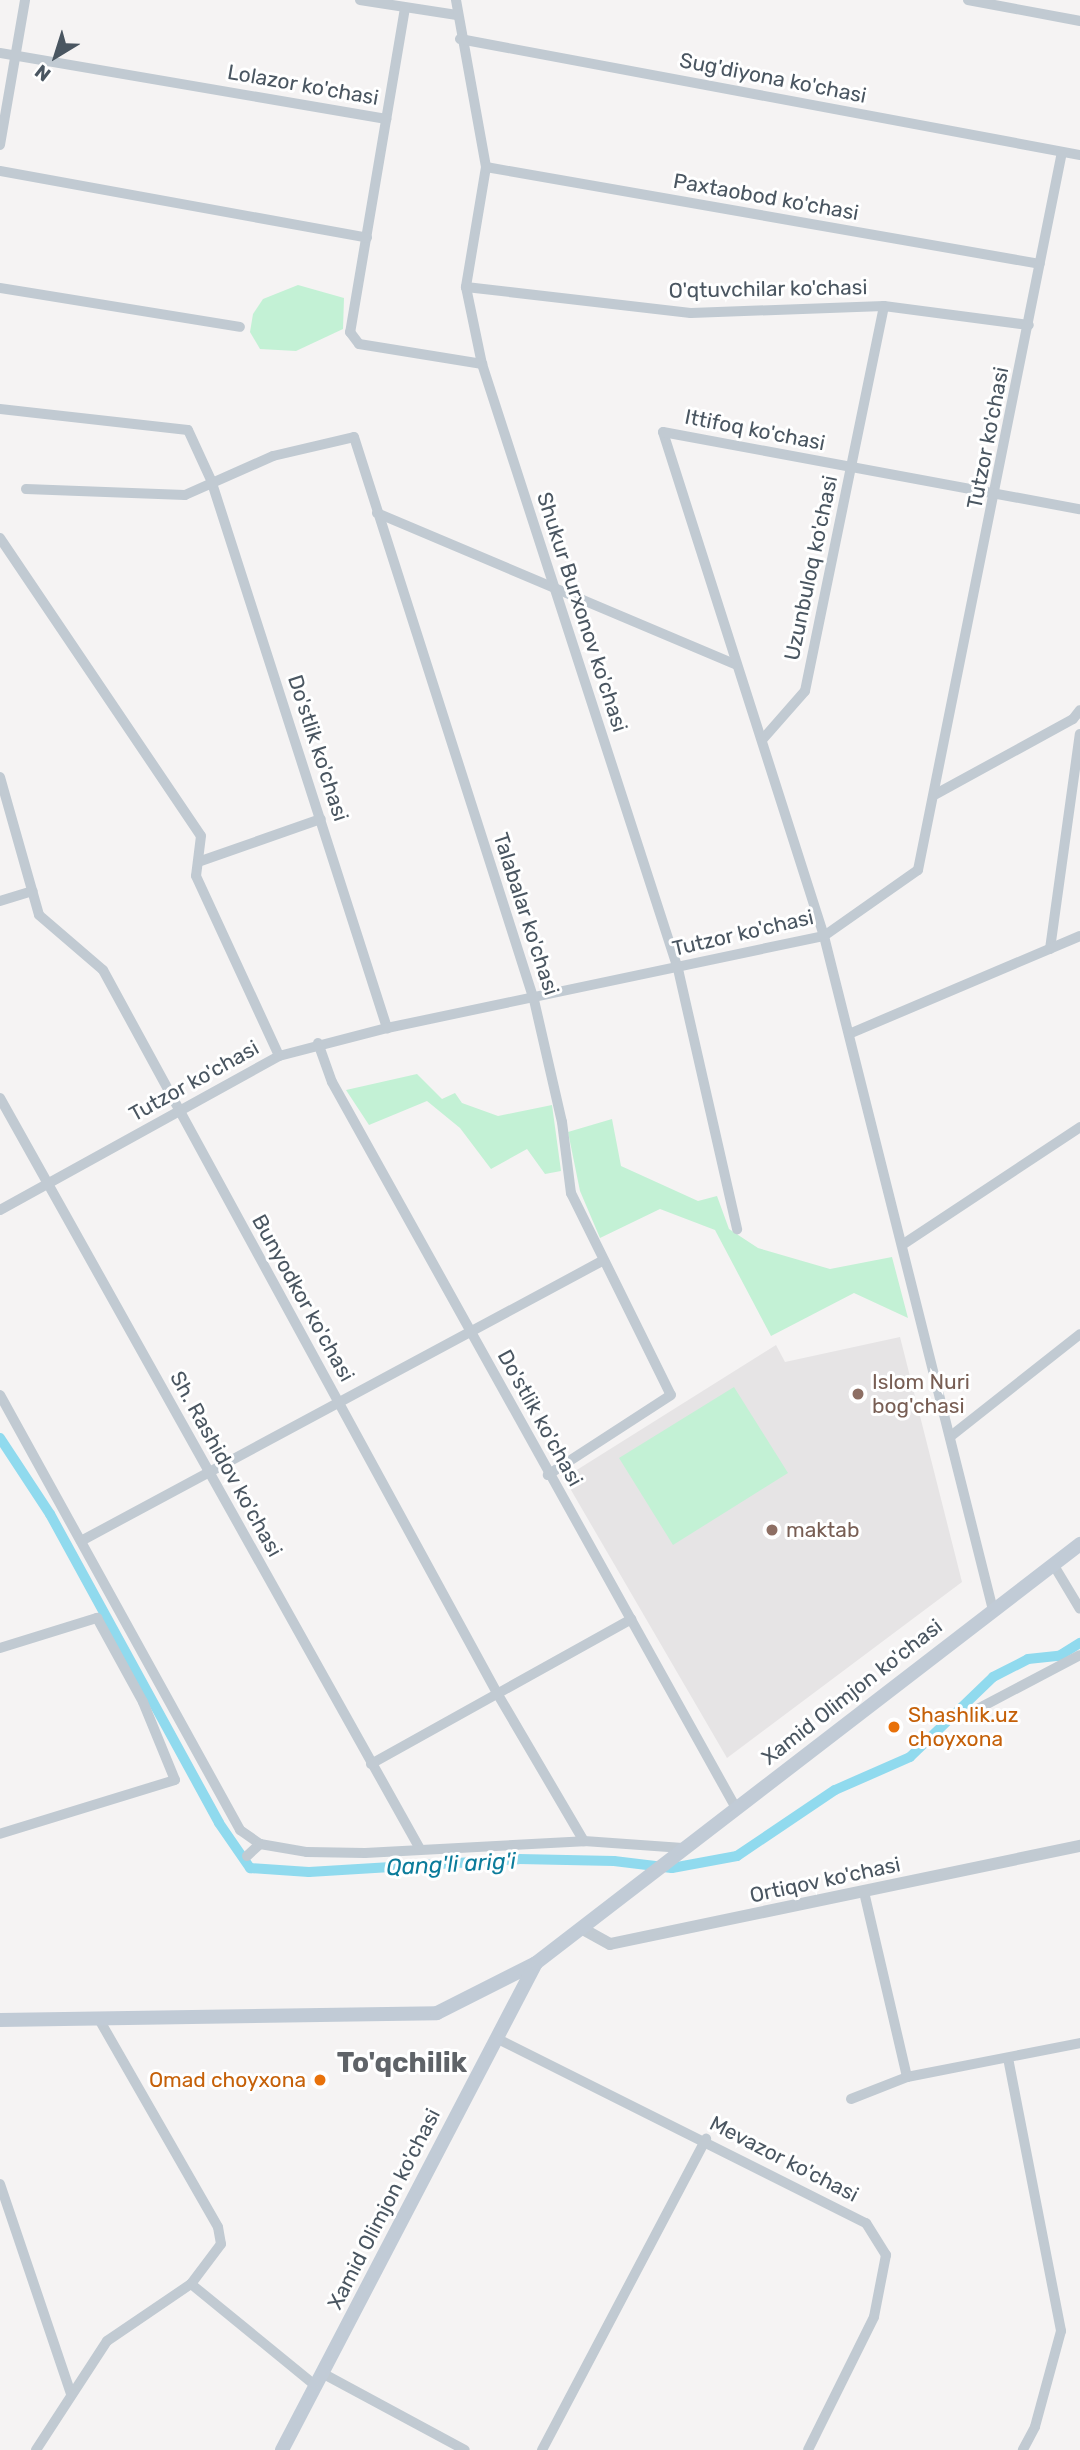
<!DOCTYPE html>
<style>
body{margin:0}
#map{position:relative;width:1080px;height:2450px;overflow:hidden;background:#f5f3f3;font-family:Rubik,sans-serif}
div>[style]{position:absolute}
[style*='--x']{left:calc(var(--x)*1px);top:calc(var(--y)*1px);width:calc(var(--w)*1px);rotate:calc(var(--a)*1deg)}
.education>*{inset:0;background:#e6e4e5}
.green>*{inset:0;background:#c3f1d5}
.canal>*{height:10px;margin:-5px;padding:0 5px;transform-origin:5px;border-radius:5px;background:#90daee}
.minor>*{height:10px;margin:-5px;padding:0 5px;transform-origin:5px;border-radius:5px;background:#c1cad2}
.tertiary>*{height:12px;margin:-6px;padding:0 6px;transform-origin:6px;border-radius:6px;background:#c1cad2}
.secondary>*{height:14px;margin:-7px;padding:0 7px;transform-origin:7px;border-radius:7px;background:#c1cbd6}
.dots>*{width:19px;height:19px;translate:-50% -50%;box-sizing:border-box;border:4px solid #fff;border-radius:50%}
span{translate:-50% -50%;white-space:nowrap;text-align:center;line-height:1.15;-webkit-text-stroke:6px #fff;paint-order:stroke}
.street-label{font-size:21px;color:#4a5661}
.education-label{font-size:21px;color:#785e54}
.left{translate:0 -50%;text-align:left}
.food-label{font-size:21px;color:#c56008}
.right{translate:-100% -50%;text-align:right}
.water-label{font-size:23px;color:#0c7c9b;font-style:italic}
.district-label{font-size:28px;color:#5f6368;font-weight:700}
.north{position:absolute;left:21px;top:21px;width:70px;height:70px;-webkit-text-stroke:5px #fff;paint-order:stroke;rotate:218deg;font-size:19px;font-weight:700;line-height:28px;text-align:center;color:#4a5661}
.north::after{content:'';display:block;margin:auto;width:24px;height:32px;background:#4a5661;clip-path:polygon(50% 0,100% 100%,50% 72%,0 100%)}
</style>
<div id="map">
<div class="education">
<i style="clip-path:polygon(900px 1337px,962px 1582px,727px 1758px,564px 1478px,776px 1345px,785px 1362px)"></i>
</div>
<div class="green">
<i style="clip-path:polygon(298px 285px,344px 298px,343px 329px,296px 351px,260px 349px,250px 332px,253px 314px,263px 299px)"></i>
<i style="clip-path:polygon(417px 1074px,442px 1099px,455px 1093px,462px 1103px,498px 1116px,552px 1105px,561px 1171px,545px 1174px,527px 1149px,491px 1169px,460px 1128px,427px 1101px,369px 1125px,346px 1090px)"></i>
<i style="clip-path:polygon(612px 1119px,621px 1166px,698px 1201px,717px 1196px,729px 1229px,758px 1248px,830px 1269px,892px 1257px,908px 1318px,854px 1293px,771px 1336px,715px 1230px,660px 1209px,600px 1238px,580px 1191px,568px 1132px)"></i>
<i style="clip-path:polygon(734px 1387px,788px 1473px,673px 1545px,619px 1458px)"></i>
</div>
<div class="canal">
<i style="--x:0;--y:1438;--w:91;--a:56.7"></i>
<i style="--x:50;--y:1514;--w:352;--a:61.3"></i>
<i style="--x:219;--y:1823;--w:55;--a:55.4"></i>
<i style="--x:250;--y:1868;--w:59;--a:3.9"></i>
<i style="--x:309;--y:1872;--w:210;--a:-3.5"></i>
<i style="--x:519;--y:1859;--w:95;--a:1.2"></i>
<i style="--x:614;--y:1861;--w:58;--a:6.9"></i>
<i style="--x:672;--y:1868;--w:66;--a:-10.5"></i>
<i style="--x:737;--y:1856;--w:118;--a:-34"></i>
<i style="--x:835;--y:1790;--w:82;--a:-23.7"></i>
<i style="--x:910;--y:1757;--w:115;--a:-43.9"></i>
<i style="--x:993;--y:1677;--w:39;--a:-27"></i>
<i style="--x:1028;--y:1659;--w:31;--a:-6"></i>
<i style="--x:1059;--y:1656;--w:25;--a:-32"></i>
</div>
<div class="minor">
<i style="--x:360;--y:0;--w:98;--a:8.8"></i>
<i style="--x:456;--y:0;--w:170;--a:79.8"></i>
<i style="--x:486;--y:167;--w:122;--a:99.5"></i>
<i style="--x:466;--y:287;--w:79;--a:78.3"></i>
<i style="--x:482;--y:364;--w:636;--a:72.05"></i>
<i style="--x:678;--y:969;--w:267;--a:77.2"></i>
<i style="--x:968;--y:0;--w:114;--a:10.6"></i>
<i style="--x:405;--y:8;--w:329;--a:99.6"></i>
<i style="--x:350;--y:332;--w:15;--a:53"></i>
<i style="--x:359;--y:344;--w:125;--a:9.2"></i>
<i style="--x:460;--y:39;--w:631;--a:10.6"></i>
<i style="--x:0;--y:53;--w:392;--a:9.7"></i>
<i style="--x:0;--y:145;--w:147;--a:-80.2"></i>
<i style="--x:486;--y:167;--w:562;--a:9.93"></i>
<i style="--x:0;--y:171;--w:373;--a:10.3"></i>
<i style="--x:466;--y:287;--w:226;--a:6.6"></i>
<i style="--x:691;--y:313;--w:193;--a:-2.1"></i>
<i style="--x:884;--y:306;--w:146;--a:7.5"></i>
<i style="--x:0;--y:288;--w:243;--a:9.2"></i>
<i style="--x:0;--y:409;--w:189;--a:6.4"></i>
<i style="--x:188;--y:430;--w:55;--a:65.3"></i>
<i style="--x:211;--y:480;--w:576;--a:72.19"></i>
<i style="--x:26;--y:489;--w:159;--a:2.2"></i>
<i style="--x:185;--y:495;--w:96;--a:-23.9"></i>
<i style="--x:273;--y:456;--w:83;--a:-13.2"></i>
<i style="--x:354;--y:437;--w:591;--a:72.27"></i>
<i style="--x:534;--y:1000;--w:125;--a:77.1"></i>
<i style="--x:562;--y:1122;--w:72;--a:82.8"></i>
<i style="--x:571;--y:1193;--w:225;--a:63.7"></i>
<i style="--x:671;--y:1395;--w:147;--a:147"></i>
<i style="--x:377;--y:513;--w:390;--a:22.9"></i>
<i style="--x:0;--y:538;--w:359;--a:56"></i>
<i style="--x:201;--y:836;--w:40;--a:97.1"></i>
<i style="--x:196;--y:876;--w:198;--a:65.2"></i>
<i style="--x:762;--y:740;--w:65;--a:-48.7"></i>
<i style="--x:805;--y:691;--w:393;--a:-78.4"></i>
<i style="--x:0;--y:777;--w:143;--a:74.2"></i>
<i style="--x:39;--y:915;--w:84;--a:40.7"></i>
<i style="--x:103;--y:970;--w:823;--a:61.41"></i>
<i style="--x:497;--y:1693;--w:172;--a:59.6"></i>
<i style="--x:936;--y:794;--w:156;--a:-28.7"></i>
<i style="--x:1073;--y:719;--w:11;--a:-52"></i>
<i style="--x:198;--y:862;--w:130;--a:-19.3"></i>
<i style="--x:0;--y:901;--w:34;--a:-17"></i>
<i style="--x:1050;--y:949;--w:217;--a:-82.1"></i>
<i style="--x:849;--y:1034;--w:251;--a:-23"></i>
<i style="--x:318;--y:1043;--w:41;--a:70.3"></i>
<i style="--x:332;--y:1082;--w:831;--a:60.91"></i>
<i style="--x:0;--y:1098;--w:860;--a:60.78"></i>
<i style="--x:0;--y:1210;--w:319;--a:-28.9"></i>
<i style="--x:279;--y:1056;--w:112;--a:-14.5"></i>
<i style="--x:387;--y:1028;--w:447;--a:-11.9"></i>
<i style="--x:824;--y:936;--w:115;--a:-35.1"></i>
<i style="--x:918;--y:870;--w:732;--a:-78.66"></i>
<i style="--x:902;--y:1245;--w:214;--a:-33.5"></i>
<i style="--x:0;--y:1395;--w:497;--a:61.1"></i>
<i style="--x:240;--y:1830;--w:24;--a:35"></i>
<i style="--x:951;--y:1436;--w:164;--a:-38.3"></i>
<i style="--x:81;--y:1541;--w:591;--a:-28.25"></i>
<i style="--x:1053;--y:1564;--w:52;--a:59"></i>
<i style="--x:993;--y:1610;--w:695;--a:-104.08"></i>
<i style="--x:824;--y:936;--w:529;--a:-107.72"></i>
<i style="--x:663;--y:432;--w:424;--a:10.5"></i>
<i style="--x:0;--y:1648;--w:102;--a:-17.2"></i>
<i style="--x:97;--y:1618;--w:96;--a:61.3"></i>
<i style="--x:143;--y:1702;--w:84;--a:67.7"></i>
<i style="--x:175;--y:1780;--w:183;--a:162.9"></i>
<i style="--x:970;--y:1713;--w:124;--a:-27.8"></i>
<i style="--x:371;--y:1764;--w:298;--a:-29.1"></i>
<i style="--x:247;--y:1856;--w:18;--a:-43"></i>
<i style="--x:260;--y:1844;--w:48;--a:9.7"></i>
<i style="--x:307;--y:1852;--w:58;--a:1"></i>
<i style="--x:365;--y:1853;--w:219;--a:-3.1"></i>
<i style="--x:584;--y:1841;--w:99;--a:4"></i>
<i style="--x:864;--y:1892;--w:190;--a:76.9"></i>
<i style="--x:496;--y:2038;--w:414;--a:26.6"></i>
<i style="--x:866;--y:2223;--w:38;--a:58"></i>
<i style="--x:886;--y:2255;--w:63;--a:101"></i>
<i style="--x:874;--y:2317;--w:148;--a:116.4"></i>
<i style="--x:1008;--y:2058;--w:278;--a:79"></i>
<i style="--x:1061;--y:2331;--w:99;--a:105.2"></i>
<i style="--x:1035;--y:2427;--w:26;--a:118"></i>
<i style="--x:851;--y:2099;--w:60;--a:-21.4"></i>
<i style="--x:907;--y:2077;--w:176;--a:-11.1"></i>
<i style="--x:0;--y:2184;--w:222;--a:71.3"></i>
<i style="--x:191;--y:2284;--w:161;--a:39.2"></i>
<i style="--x:322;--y:2373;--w:162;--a:28.3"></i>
<i style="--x:36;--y:2450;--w:130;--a:-56.9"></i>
<i style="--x:107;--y:2341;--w:102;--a:-34.2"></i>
<i style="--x:191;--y:2284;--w:50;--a:-53.1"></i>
<i style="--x:221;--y:2244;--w:17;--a:-100"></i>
<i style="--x:218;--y:2227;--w:240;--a:-119.8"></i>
<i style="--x:542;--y:2450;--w:352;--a:-62.2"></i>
</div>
<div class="tertiary">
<i style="--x:581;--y:1928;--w:33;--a:29"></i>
<i style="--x:610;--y:1944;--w:480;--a:-11.8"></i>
</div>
<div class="secondary">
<i style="--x:0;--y:2020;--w:437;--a:-0.9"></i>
<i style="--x:437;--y:2013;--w:111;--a:-26.8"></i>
<i style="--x:282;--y:2450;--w:549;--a:-62.46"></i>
<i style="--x:536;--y:1963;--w:687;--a:-37.6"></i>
</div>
<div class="dots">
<i style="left:858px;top:1394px;background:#8d6e63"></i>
<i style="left:772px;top:1530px;background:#8d6e63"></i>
<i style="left:894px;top:1727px;background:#e8710a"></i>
<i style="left:320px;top:2080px;background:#e8710a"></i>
</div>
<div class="street-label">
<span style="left:773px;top:78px;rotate:11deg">Sug'diyona ko'chasi</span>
<span style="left:303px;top:85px;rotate:10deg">Lolazor ko'chasi</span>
<span style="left:766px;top:197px;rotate:10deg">Paxtaobod ko'chasi</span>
<span style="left:768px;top:289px;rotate:-1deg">O'qtuvchilar ko'chasi</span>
<span style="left:755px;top:430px;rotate:11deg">Ittifoq ko'chasi</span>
<span style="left:988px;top:438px;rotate:-79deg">Tutzor ko'chasi</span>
<span style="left:811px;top:568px;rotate:-78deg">Uzunbuloq ko'chasi</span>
<span style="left:582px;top:612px;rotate:72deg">Shukur Burxonov ko'chasi</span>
<span style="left:318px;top:748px;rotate:72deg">Do'stlik ko'chasi</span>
<span style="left:526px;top:914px;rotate:72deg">Talabalar ko'chasi</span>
<span style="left:743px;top:933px;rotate:-13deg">Tutzor ko'chasi</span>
<span style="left:194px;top:1081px;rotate:-29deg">Tutzor ko'chasi</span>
<span style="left:303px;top:1298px;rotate:61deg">Bunyodkor ko'chasi</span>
<span style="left:540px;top:1418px;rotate:61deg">Do'stlik ko'chasi</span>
<span style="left:226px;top:1464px;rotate:61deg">Sh. Rashidov ko'chasi</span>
<span style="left:852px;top:1692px;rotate:-38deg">Xamid Olimjon ko'chasi</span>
<span style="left:825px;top:1880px;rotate:-12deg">Ortiqov ko'chasi</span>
<span style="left:784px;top:2159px;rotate:27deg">Mevazor ko'chasi</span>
<span style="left:384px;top:2209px;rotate:-63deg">Xamid Olimjon ko'chasi</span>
</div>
<div class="education-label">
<span class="left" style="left:872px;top:1394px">Islom Nuri<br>bog'chasi</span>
<span class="left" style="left:786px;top:1530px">maktab</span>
</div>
<div class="food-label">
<span class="left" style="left:908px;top:1727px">Shashlik.uz<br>choyxona</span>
<span class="right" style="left:306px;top:2080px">Omad choyxona</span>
</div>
<div class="water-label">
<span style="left:451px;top:1864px;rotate:-3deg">Qang'li arig'i</span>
</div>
<div class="district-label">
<span style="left:402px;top:2063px">To'qchilik</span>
</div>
<div class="north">N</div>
</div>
